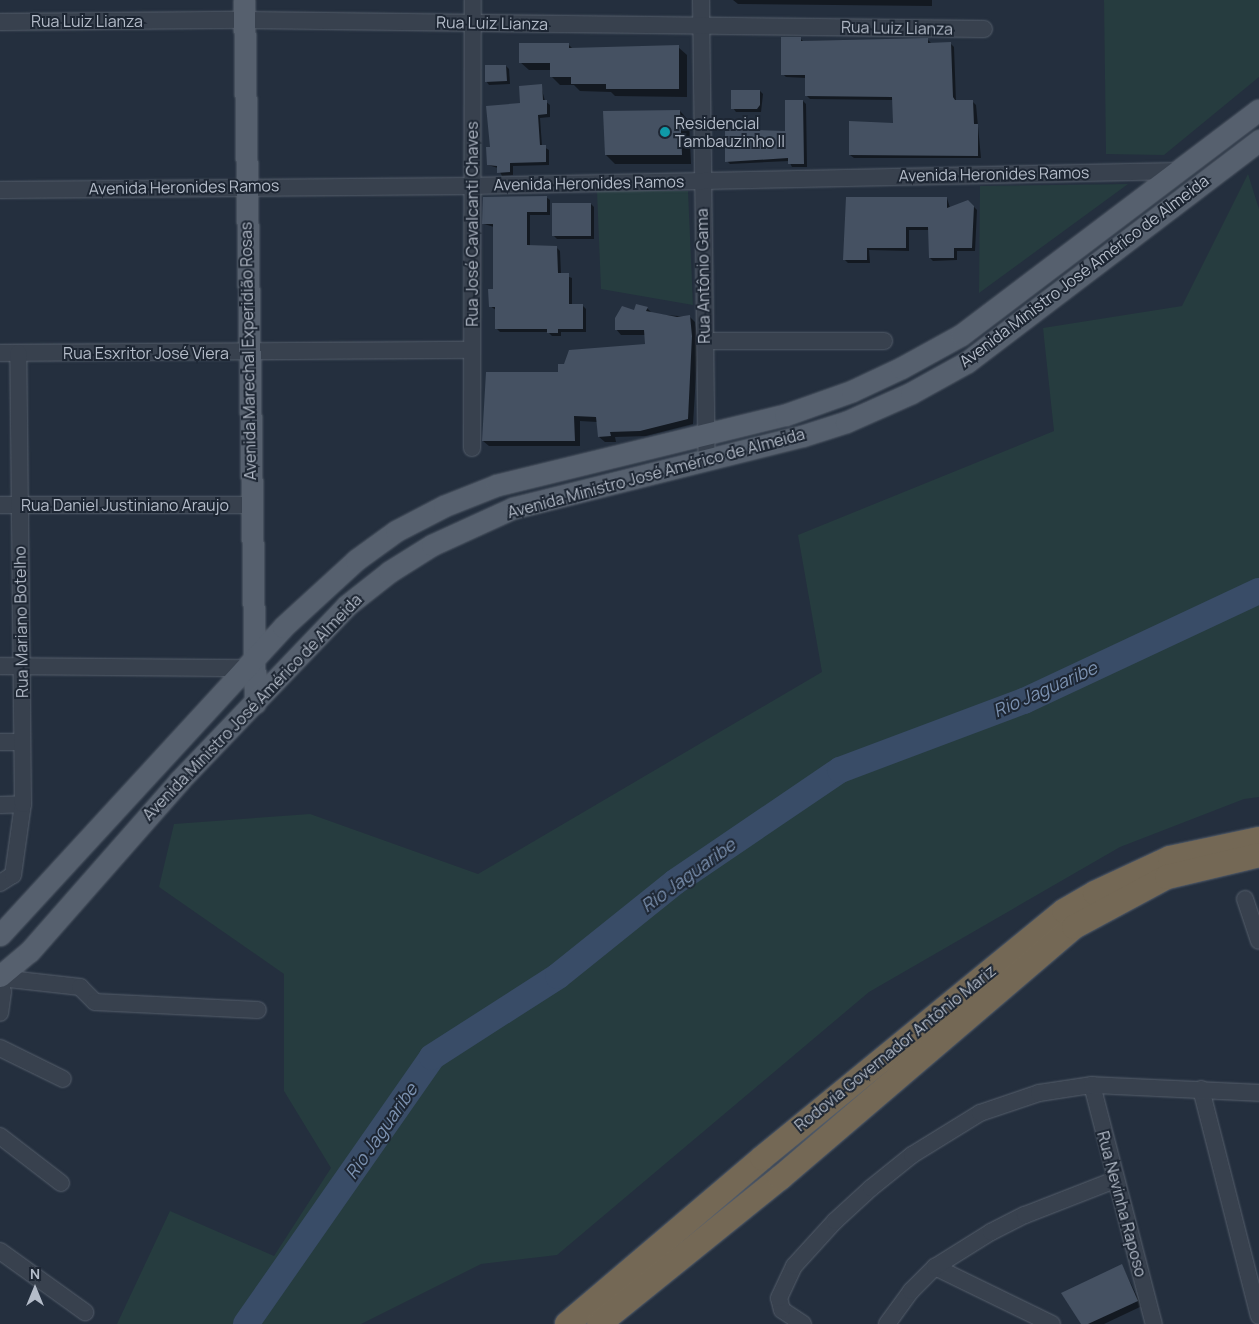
<!DOCTYPE html>
<meta charset="utf-8">
<style>
body{margin:0}
#map{position:relative;width:1259px;height:1324px;overflow:hidden;background:#242f3e;font-family:Manrope,sans-serif}
div>[style]{position:absolute}
[style*='--x']{left:calc(var(--x)*1px);top:calc(var(--y)*1px);width:calc(var(--w)*1px);rotate:calc(var(--a)*1deg)}
.green>*{inset:0;background:#263c3f}
.shadow>*{inset:0;background:#0007}
.river>*{height:26px;margin:-13px;padding:0 13px;transform-origin:13px;border-radius:13px;background:#394c67}
.building>*{inset:0;background:#455162}
.roads{filter:drop-shadow(0 0 1px #565f6c) drop-shadow(0 0 1px #565f6c)}
.minor>*{height:16px;margin:-8px;padding:0 8px;transform-origin:8px;border-radius:8px;background:#38414e}
.major>*{height:21px;margin:-10.5px;padding:0 10.5px;transform-origin:10.5px;border-radius:10.5px;background:#56606e}
.highway>*{height:24px;margin:-12px;padding:0 12px;transform-origin:12px;border-radius:12px;background:#746855}
.dots>*{width:14px;height:14px;translate:-50% -50%;box-sizing:border-box;border:2px solid #1d2633;border-radius:50%}
span{translate:-50% -50%;white-space:nowrap;text-align:center;line-height:1.15;-webkit-text-stroke:4px #1d2633;paint-order:stroke}
.street-label{font-size:16px;color:#b4bcc9}
.poi-label{font-size:16px;color:#b4bcc9}
.left{translate:0 -50%;text-align:left}
.water-label{font-size:18px;color:#7c92b1;font-style:italic}
.north{position:absolute;left:10px;top:1264px;width:50px;height:50px;-webkit-text-stroke:4px #1d2633;paint-order:stroke;rotate:0deg;font-size:14px;font-weight:700;line-height:20px;text-align:center;color:#b4bcc9}
.north::after{content:'';display:block;margin:auto;width:18px;height:22px;background:#b4bcc9;clip-path:polygon(50% 0,100% 100%,50% 72%,0 100%)}
</style>
<div id="map">
<div class="green">
<i style="clip-path:polygon(1104px 0,1259px 0,1259px 77px,1164px 155px,1106px 154px)"></i>
<i style="clip-path:polygon(1248px 174px,1259px 209px,1259px 797px,1244px 799px,1120px 847px,869px 992px,557px 1255px,481px 1264px,361px 1324px,117px 1324px,170px 1211px,274px 1256px,331px 1168px,284px 1091px,284px 974px,159px 887px,174px 824px,310px 814px,478px 874px,822px 672px,798px 535px,1054px 431px,1043px 328px,1182px 306px)"></i>
<i style="clip-path:polygon(1128px 184px,979px 293px,980px 186px)"></i>
<i style="clip-path:polygon(597px 191px,688px 191px,693px 305px,601px 289px)"></i>
</div>
<div class="shadow">
<i style="clip-path:polygon(733px 0,932px 0,932px 6px,738px 4px)"></i>
<i style="clip-path:polygon(800px 38px,803px 41px,928px 40px,932px 44px,950px 43px,954px 47px,956px 102px,973px 102px,976px 105px,981px 158px,854px 158px,850px 155px,894px 124px,893px 100px,810px 99px,806px 95px,806px 78px,786px 77px,783px 74px)"></i>
<i style="clip-path:polygon(568px 44px,573px 49px,678px 47px,687px 55px,687px 97px,615px 96px,611px 92px,580px 91px,574px 85px,560px 85px,552px 77px,551px 70px,529px 70px,520px 62px)"></i>
<i style="clip-path:polygon(506px 66px,509px 69px,510px 84px,489px 85px,486px 81px)"></i>
<i style="clip-path:polygon(541px 86px,545px 101px,550px 105px,550px 117px,540px 118px,542px 146px,549px 150px,549px 165px,513px 166px,513px 175px,502px 176px,498px 168px,488px 165px,491px 148px,522px 104px)"></i>
<i style="clip-path:polygon(760px 91px,763px 94px,761px 112px,736px 112px,733px 108px)"></i>
<i style="clip-path:polygon(803px 101px,806px 104px,807px 167px,792px 167px,789px 161px,730px 164px,727px 161px,786px 132px)"></i>
<i style="clip-path:polygon(680px 111px,689px 121px,691px 164px,615px 164px,606px 155px)"></i>
<i style="clip-path:polygon(546px 197px,550px 200px,550px 215px,530px 215px,530px 246px,556px 247px,560px 251px,561px 274px,572px 278px,572px 305px,582px 305px,586px 309px,586px 332px,561px 332px,561px 336px,552px 336px,548px 332px,500px 332px,496px 328px,496px 310px,490px 306px,494px 290px,494px 227px,484px 224px)"></i>
<i style="clip-path:polygon(947px 198px,950px 208px,973px 206px,977px 210px,975px 251px,957px 251px,957px 260px,933px 261px,930px 258px,930px 230px,909px 230px,909px 251px,869px 250px,870px 263px,848px 263px,845px 260px)"></i>
<i style="clip-path:polygon(591px 204px,594px 207px,594px 239px,557px 239px,553px 235px)"></i>
<i style="clip-path:polygon(647px 308px,653px 314px,690px 317px,695px 322px,698px 343px,693px 424px,646px 436px,615px 437px,616px 442px,605px 442px,599px 437px,597px 422px,580px 421px,580px 446px,489px 446px,483px 441px,559px 373px,646px 345px,646px 335px,621px 335px,616px 329px,634px 311px)"></i>
<i style="clip-path:polygon(1122px 1266px,1142px 1306px,1104px 1324px,1082px 1324px)"></i>
</div>
<div class="river">
<i style="--x:246;--y:1324;--w:325;--a:-55.1"></i>
<i style="--x:432;--y:1057;--w:150;--a:-32.7"></i>
<i style="--x:558;--y:976;--w:150;--a:-38.8"></i>
<i style="--x:675;--y:882;--w:199;--a:-34.2"></i>
<i style="--x:840;--y:770;--w:197;--a:-20.6"></i>
<i style="--x:1024;--y:701;--w:259;--a:-25.1"></i>
</div>
<div class="building">
<i style="clip-path:polygon(781px 37px,801px 37px,801px 41px,928px 38px,928px 43px,951px 42px,953px 97px,955px 100px,973px 100px,974px 124px,978px 124px,978px 156px,849px 155px,849px 121px,893px 123px,892px 97px,805px 96px,805px 75px,781px 75px)"></i>
<i style="clip-path:polygon(519px 43px,569px 43px,569px 48px,679px 45px,679px 89px,606px 89px,606px 84px,571px 84px,571px 77px,550px 77px,550px 63px,519px 63px)"></i>
<i style="clip-path:polygon(485px 65px,506px 65px,507px 81px,485px 82px)"></i>
<i style="clip-path:polygon(542px 84px,543px 100px,547px 100px,547px 114px,538px 115px,540px 145px,546px 145px,546px 162px,510px 163px,510px 172px,497px 173px,497px 166px,487px 165px,486px 147px,490px 147px,486px 106px,520px 103px,519px 86px)"></i>
<i style="clip-path:polygon(731px 90px,760px 90px,760px 105px,757px 109px,731px 109px)"></i>
<i style="clip-path:polygon(785px 100px,803px 100px,804px 164px,788px 164px,788px 158px,725px 162px,725px 129px,785px 131px)"></i>
<i style="clip-path:polygon(680px 110px,682px 155px,605px 155px,603px 111px)"></i>
<i style="clip-path:polygon(547px 196px,547px 212px,527px 212px,527px 245px,557px 246px,558px 273px,569px 273px,569px 304px,583px 304px,583px 329px,558px 329px,558px 333px,547px 333px,547px 329px,495px 329px,495px 307px,489px 307px,488px 289px,493px 289px,493px 224px,482px 224px,483px 197px)"></i>
<i style="clip-path:polygon(846px 197px,947px 197px,947px 208px,968px 200px,974px 206px,972px 248px,954px 248px,954px 258px,929px 258px,928px 227px,906px 227px,906px 248px,867px 248px,867px 260px,843px 260px)"></i>
<i style="clip-path:polygon(552px 203px,591px 203px,591px 236px,552px 236px)"></i>
<i style="clip-path:polygon(636px 304px,648px 307px,646px 311px,677px 317px,690px 315px,692px 336px,688px 419px,640px 431px,610px 432px,611px 436px,598px 437px,596px 417px,574px 416px,575px 441px,482px 441px,486px 372px,558px 372px,558px 364px,564px 364px,569px 350px,645px 344px,644px 330px,615px 330px,615px 318px,622px 306px,634px 310px)"></i>
<i style="clip-path:polygon(1122px 1264px,1138px 1301px,1088px 1324px,1081px 1324px,1061px 1293px)"></i>
</div>
<div class="roads">
<div class="minor">
<i style="--x:701;--y:0;--w:461;--a:89.3"></i>
<i style="--x:0;--y:22;--w:245;--a:-0.5"></i>
<i style="--x:245;--y:20;--w:739;--a:0.7"></i>
<i style="--x:0;--y:190;--w:471;--a:-0.5"></i>
<i style="--x:471;--y:186;--w:708;--a:-1.21"></i>
<i style="--x:705;--y:341;--w:179;--a:0"></i>
<i style="--x:0;--y:353;--w:472;--a:-0.4"></i>
<i style="--x:472;--y:448;--w:448;--a:-89.9"></i>
<i style="--x:0;--y:505;--w:250;--a:0"></i>
<i style="--x:0;--y:666;--w:243;--a:0.5"></i>
<i style="--x:0;--y:742;--w:22;--a:0"></i>
<i style="--x:0;--y:805;--w:23;--a:-2"></i>
<i style="--x:0;--y:883;--w:15;--a:-32"></i>
<i style="--x:13;--y:875;--w:72;--a:-82"></i>
<i style="--x:23;--y:804;--w:451;--a:-90.6"></i>
<i style="--x:1245;--y:899;--w:44;--a:71.6"></i>
<i style="--x:0;--y:978;--w:81;--a:6.4"></i>
<i style="--x:80;--y:987;--w:21;--a:45"></i>
<i style="--x:95;--y:1002;--w:163;--a:2.8"></i>
<i style="--x:0;--y:983;--w:9;--a:72"></i>
<i style="--x:3;--y:992;--w:21;--a:98"></i>
<i style="--x:0;--y:1048;--w:70;--a:26.2"></i>
<i style="--x:1092;--y:1085;--w:247;--a:75.5"></i>
<i style="--x:1201;--y:1089;--w:234;--a:75.7"></i>
<i style="--x:0;--y:1136;--w:77;--a:37.6"></i>
<i style="--x:0;--y:1251;--w:105;--a:35.7"></i>
<i style="--x:935;--y:1267;--w:130;--a:26"></i>
<i style="--x:803;--y:1324;--w:25;--a:-146"></i>
<i style="--x:782;--y:1310;--w:12;--a:-104"></i>
<i style="--x:779;--y:1298;--w:35;--a:-65"></i>
<i style="--x:794;--y:1266;--w:61;--a:-47.7"></i>
<i style="--x:835;--y:1221;--w:49;--a:-42.5"></i>
<i style="--x:871;--y:1188;--w:53;--a:-38.8"></i>
<i style="--x:912;--y:1155;--w:80;--a:-31.7"></i>
<i style="--x:980;--y:1113;--w:62;--a:-18.7"></i>
<i style="--x:1039;--y:1093;--w:54;--a:-8.6"></i>
<i style="--x:1092;--y:1085;--w:167;--a:2.7"></i>
<i style="--x:887;--y:1324;--w:41;--a:-54"></i>
<i style="--x:911;--y:1291;--w:34;--a:-45"></i>
<i style="--x:935;--y:1267;--w:66;--a:-32"></i>
<i style="--x:991;--y:1232;--w:38;--a:-27"></i>
<i style="--x:1025;--y:1215;--w:97;--a:-21.3"></i>
</div>
<div class="major">
<i style="--x:244;--y:0;--w:703;--a:89.1"></i>
<i style="--x:0;--y:935;--w:418;--a:-47.4"></i>
<i style="--x:283;--y:627;--w:99;--a:-42.5"></i>
<i style="--x:356;--y:560;--w:49;--a:-35.9"></i>
<i style="--x:396;--y:531;--w:54;--a:-27.5"></i>
<i style="--x:444;--y:506;--w:57;--a:-21.6"></i>
<i style="--x:497;--y:485;--w:296;--a:-13.7"></i>
<i style="--x:785;--y:415;--w:71;--a:-19.7"></i>
<i style="--x:852;--y:391;--w:54;--a:-25.1"></i>
<i style="--x:901;--y:368;--w:68;--a:-28.8"></i>
<i style="--x:961;--y:335;--w:373;--a:-37.1"></i>
<i style="--x:0;--y:976;--w:38;--a:-40"></i>
<i style="--x:29;--y:952;--w:229;--a:-48.7"></i>
<i style="--x:180;--y:780;--w:240;--a:-46.3"></i>
<i style="--x:346;--y:606;--w:55;--a:-38.3"></i>
<i style="--x:389;--y:572;--w:51;--a:-32.1"></i>
<i style="--x:432;--y:545;--w:89;--a:-24.6"></i>
<i style="--x:513;--y:508;--w:298;--a:-14"></i>
<i style="--x:802;--y:436;--w:46;--a:-17.7"></i>
<i style="--x:846;--y:422;--w:71;--a:-24"></i>
<i style="--x:911;--y:393;--w:64;--a:-29"></i>
<i style="--x:967;--y:362;--w:367;--a:-37.2"></i>
</div>
<div class="highway">
<i style="--x:567;--y:1324;--w:256;--a:-40.4"></i>
<i style="--x:762;--y:1158;--w:390;--a:-39.3"></i>
<i style="--x:1064;--y:911;--w:36;--a:-30"></i>
<i style="--x:1095;--y:893;--w:83;--a:-25"></i>
<i style="--x:1170;--y:858;--w:91;--a:-12.1"></i>
<i style="--x:599;--y:1324;--w:233;--a:-38.9"></i>
<i style="--x:780;--y:1178;--w:387;--a:-40.5"></i>
<i style="--x:1074;--y:927;--w:106;--a:-28.3"></i>
<i style="--x:1167;--y:877;--w:95;--a:-13.4"></i>
</div>
</div>
<div class="dots">
<i style="left:665px;top:132px;background:#0f9aa8"></i>
</div>
<div class="street-label">
<span style="left:87px;top:21px">Rua Luiz Lianza</span>
<span style="left:492px;top:23px;rotate:1deg">Rua Luiz Lianza</span>
<span style="left:897px;top:28px;rotate:1deg">Rua Luiz Lianza</span>
<span style="left:994px;top:174px;rotate:-1deg">Avenida Heronides Ramos</span>
<span style="left:589px;top:183px;rotate:-1deg">Avenida Heronides Ramos</span>
<span style="left:184px;top:187px;rotate:-1deg">Avenida Heronides Ramos</span>
<span style="left:472px;top:224px;rotate:-90deg">Rua José Cavalcanti Chaves</span>
<span style="left:1084px;top:271px;rotate:-37deg">Avenida Ministro José Américo de Almeida</span>
<span style="left:703px;top:276px;rotate:-91deg">Rua Antônio Gama</span>
<span style="left:248px;top:351px;rotate:-91deg">Avenida Marechal Experidião Rosas</span>
<span style="left:146px;top:353px">Rua Esxritor José Viera</span>
<span style="left:656px;top:473px;rotate:-15deg">Avenida Ministro José Américo de Almeida</span>
<span style="left:125px;top:505px">Rua Daniel Justiniano Araujo</span>
<span style="left:21px;top:622px;rotate:-91deg">Rua Mariano Botelho</span>
<span style="left:252px;top:707px;rotate:-46deg">Avenida Ministro José Américo de Almeida</span>
<span style="left:895px;top:1048px;rotate:-39deg">Rodovia Governador Antônio Mariz</span>
<span style="left:1122px;top:1204px;rotate:75deg">Rua Nevinha Raposo</span>
</div>
<div class="poi-label">
<span class="left" style="left:675px;top:132px">Residencial<br>Tambauzinho II</span>
</div>
<div class="water-label">
<span style="left:1045px;top:689px;rotate:-24deg">Rio Jaguaribe</span>
<span style="left:688px;top:875px;rotate:-36deg">Rio Jaguaribe</span>
<span style="left:381px;top:1131px;rotate:-55deg">Rio Jaguaribe</span>
</div>
<div class="north">N</div>
</div>
